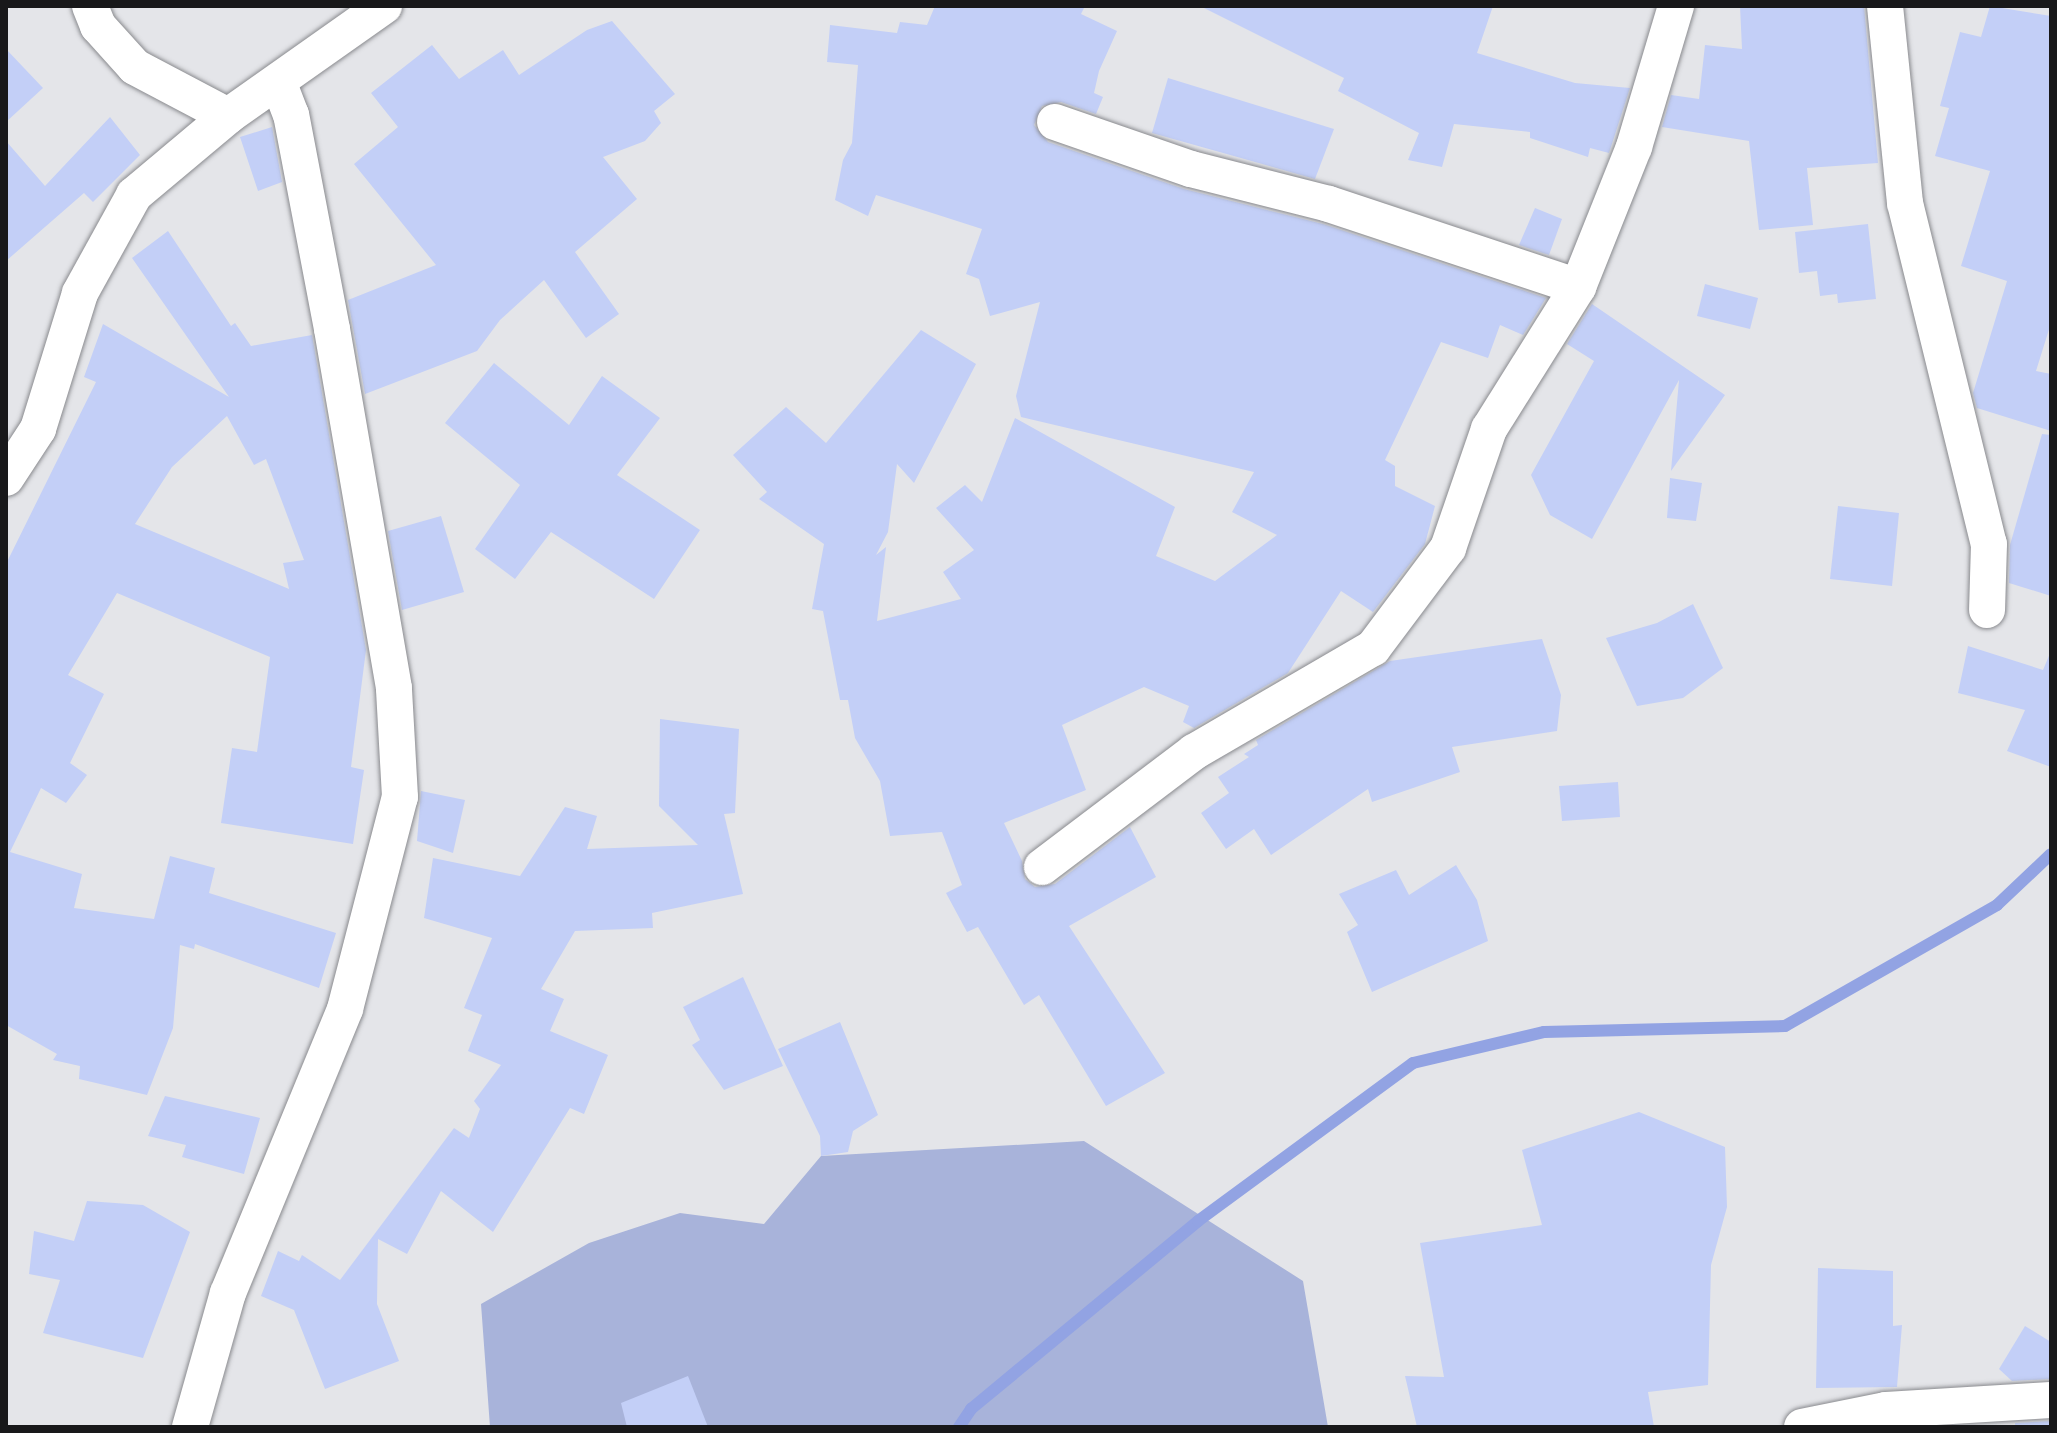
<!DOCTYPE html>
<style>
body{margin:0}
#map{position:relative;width:2057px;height:1433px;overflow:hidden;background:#e4e5e9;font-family:"Alegreya Sans",sans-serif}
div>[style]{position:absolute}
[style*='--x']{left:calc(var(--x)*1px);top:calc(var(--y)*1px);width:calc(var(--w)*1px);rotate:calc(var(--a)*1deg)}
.green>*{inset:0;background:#a8b3da}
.stream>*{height:12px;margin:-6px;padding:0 6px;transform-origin:6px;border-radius:6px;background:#92a3e3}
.building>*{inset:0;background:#c3cff7}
.roads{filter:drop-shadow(0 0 2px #898a8e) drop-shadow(0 0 2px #898a8e)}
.minor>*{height:36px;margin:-18px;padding:0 18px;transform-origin:18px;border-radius:18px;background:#fff}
span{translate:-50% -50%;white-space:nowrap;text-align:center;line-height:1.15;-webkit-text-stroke:8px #fff;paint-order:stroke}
.frame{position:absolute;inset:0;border:8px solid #18181a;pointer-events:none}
</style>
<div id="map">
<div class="green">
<i style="clip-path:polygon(1084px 1141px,1303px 1281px,1328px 1427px,490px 1427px,481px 1304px,589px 1243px,680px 1213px,764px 1224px,821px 1156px)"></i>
</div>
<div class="stream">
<i style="--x:959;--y:1427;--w:22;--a:-56"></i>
<i style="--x:971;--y:1409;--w:295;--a:-39.6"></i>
<i style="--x:1198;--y:1221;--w:267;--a:-36.3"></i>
<i style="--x:1413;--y:1063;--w:135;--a:-13.3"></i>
<i style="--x:1544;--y:1032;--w:241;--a:-1.4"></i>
<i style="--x:1785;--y:1026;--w:244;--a:-29.7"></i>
<i style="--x:1997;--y:905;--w:74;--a:-43.4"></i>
</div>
<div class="building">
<i style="clip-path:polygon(935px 6px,1085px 6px,1081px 14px,1117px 31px,1099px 71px,1094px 93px,1103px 97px,1096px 114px,1061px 102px,1042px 106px,1034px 125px,1048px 142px,1184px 189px,1323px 224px,1546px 298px,1523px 335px,1500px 325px,1488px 358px,1441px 342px,1385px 460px,1395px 466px,1395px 486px,1435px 506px,1425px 544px,1373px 612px,1341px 591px,1288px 673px,1194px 728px,1183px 722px,1189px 706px,1144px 687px,1062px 725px,1086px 790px,1004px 823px,1022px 861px,1025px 879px,1035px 887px,1055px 884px,1130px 827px,1156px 877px,1069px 926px,1165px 1073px,1106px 1106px,1039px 995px,1024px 1005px,978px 927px,967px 932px,946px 893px,962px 885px,942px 832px,890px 836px,880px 781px,855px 738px,848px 700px,840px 700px,823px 611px,812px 609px,824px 544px,759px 499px,767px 492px,733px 455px,786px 407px,826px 443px,921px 330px,976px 364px,914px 483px,897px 464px,888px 532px,876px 555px,886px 547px,877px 621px,961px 599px,943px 572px,974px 550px,936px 508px,965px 485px,982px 502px,1015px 418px,1175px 507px,1156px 556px,1215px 581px,1277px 535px,1232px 512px,1254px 472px,1021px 417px,1016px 396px,1040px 302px,990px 316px,979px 279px,966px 274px,982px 229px,876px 195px,868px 216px,835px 200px,843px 160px,852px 143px,858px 65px,827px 62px,830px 25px,897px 33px,900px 22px,927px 25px)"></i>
<i style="clip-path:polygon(1200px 6px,1493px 6px,1477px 53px,1575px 83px,1630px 88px,1609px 153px,1590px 148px,1588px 157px,1530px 138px,1530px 132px,1454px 124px,1442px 167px,1408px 160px,1419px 133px,1338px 91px,1344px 78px)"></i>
<i style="clip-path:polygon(1740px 6px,1864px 6px,1878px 163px,1807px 168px,1813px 225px,1759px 230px,1749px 141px,1662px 127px,1671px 95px,1699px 99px,1705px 45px,1742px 49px)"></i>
<i style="clip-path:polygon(1990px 6px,2051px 16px,2051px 323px,2036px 371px,2051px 374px,2051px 431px,1977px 408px,1973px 393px,2007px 281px,1961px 266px,1990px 171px,1935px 156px,1949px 108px,1940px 106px,1960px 32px,1981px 37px)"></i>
<i style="clip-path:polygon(612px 21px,675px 94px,654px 111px,661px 123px,645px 141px,603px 157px,637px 199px,575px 252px,619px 314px,586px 338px,544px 280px,500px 320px,477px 351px,365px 394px,348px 300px,436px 265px,354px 164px,398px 127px,371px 93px,432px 45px,459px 79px,503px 50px,519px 75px,587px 30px)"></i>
<i style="clip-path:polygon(6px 49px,43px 88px,6px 122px)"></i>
<i style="clip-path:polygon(1168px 78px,1334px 129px,1315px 179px,1152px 133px)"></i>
<i style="clip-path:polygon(110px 117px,140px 155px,93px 202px,84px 193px,6px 261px,6px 141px,45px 186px)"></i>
<i style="clip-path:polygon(272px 127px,282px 182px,258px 191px,240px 137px)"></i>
<i style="clip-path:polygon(1535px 208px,1562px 219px,1549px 255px,1519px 245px)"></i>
<i style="clip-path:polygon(1868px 224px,1876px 299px,1838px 303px,1837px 294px,1820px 296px,1817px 271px,1799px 273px,1795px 232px)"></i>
<i style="clip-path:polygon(evenodd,168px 231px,231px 326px,235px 323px,251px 346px,312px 335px,366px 650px,351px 767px,364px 770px,353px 844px,221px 823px,232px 748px,257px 752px,270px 657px,117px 593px,68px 675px,104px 694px,70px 763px,87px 775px,66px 803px,41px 788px,10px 852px,82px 874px,74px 908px,154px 919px,170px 856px,215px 868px,209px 893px,336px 933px,319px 988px,195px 944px,194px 949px,180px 945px,173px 1028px,147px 1095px,79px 1079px,80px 1066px,53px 1060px,57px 1054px,6px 1025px,6px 564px,96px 382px,84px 377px,103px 324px,229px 397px,132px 258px,168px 231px,227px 416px,254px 465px,266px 459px,304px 560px,283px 563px,289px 589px,135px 524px,172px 467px,227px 416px)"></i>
<i style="clip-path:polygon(1705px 284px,1758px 298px,1750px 329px,1697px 316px)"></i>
<i style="clip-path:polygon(1592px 304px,1725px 395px,1671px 471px,1679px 380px,1592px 539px,1550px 515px,1531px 475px,1594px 361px,1567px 344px)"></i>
<i style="clip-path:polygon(494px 363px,569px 425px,602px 376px,660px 418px,617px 475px,700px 530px,654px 599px,551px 532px,515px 579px,475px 549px,520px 485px,445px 423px)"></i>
<i style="clip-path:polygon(2042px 434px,2051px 435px,2051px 596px,2009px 583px,2010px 545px)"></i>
<i style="clip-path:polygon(1670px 478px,1702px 483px,1696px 521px,1667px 518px)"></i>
<i style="clip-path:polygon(1838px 506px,1899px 513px,1892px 586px,1830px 579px)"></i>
<i style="clip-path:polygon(441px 516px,464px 592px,402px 610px,388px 531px)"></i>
<i style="clip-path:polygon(1693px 604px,1723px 668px,1683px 698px,1637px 706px,1606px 638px,1657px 623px)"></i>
<i style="clip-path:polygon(1542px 639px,1561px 695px,1557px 731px,1452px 747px,1460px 772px,1372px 802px,1368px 789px,1271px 855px,1254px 829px,1226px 849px,1201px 813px,1229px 793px,1218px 777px,1249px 757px,1244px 754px,1258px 745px,1256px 740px,1390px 661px)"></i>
<i style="clip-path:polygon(1968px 646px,2043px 670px,2051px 651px,2051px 767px,2007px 751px,2025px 710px,1958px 693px)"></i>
<i style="clip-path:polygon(660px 719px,739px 729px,735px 813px,724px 814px,743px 894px,652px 913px,653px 928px,575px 931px,541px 989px,564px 999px,550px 1031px,608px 1055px,584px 1114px,570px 1108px,493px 1232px,441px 1191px,407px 1254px,378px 1239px,377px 1304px,399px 1361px,325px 1389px,294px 1310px,261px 1296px,278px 1251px,299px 1261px,302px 1255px,340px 1280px,454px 1128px,469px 1138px,462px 1156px,480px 1109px,474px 1101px,501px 1065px,468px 1051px,482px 1015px,464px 1008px,492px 938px,424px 918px,433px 858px,520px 876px,565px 807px,597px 816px,587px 849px,698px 845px,659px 806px)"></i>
<i style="clip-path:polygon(1618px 782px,1620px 817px,1562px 821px,1559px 786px)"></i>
<i style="clip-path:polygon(421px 791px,465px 800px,453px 853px,417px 841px)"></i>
<i style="clip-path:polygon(1456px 865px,1477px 900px,1488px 941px,1372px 992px,1347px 932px,1358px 925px,1339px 894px,1396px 870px,1409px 895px)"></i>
<i style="clip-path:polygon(743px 977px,783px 1066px,724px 1090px,692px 1045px,700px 1040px,683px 1007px)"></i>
<i style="clip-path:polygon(840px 1022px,878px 1115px,853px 1131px,848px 1152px,821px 1156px,820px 1136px,778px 1049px)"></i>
<i style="clip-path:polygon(165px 1096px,260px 1118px,244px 1174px,182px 1157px,186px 1145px,148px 1136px)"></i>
<i style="clip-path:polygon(1639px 1112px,1725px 1147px,1727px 1207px,1711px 1265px,1708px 1385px,1648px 1392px,1654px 1427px,1417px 1427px,1405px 1376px,1444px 1377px,1420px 1243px,1542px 1225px,1522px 1150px)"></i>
<i style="clip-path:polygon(87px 1201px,143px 1205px,190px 1232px,143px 1358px,43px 1333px,60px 1280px,29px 1274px,34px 1231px,74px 1241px)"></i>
<i style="clip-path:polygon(1818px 1268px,1893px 1271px,1893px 1326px,1902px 1325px,1897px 1387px,1816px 1388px)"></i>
<i style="clip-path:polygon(2025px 1326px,2051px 1342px,2051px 1379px,2012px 1381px,1999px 1369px)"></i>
<i style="clip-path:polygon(688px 1376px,708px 1427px,627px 1427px,621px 1403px)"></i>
<i style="clip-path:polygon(2051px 1421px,2051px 1427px,2015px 1427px,2015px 1423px)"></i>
</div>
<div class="roads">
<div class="minor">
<i style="--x:90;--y:6;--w:22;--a:68"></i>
<i style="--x:98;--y:26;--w:55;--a:47.9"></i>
<i style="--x:135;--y:67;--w:105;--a:27.8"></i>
<i style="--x:1885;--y:6;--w:198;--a:84.2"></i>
<i style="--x:1905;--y:203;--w:351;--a:76.2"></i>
<i style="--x:1989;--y:544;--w:66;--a:91.7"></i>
<i style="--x:1055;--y:122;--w:144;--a:19.1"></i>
<i style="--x:1191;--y:169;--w:142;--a:14.2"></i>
<i style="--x:1329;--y:204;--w:262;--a:18.4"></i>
<i style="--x:6;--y:478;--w:59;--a:-56.9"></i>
<i style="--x:38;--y:429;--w:142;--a:-72.8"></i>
<i style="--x:80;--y:293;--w:112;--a:-61.1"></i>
<i style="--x:134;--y:195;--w:123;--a:-40"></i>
<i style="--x:228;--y:116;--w:191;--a:-35.2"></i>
<i style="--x:1042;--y:867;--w:191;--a:-37.1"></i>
<i style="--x:1194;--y:752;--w:207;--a:-30.2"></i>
<i style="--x:1373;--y:648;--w:125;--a:-53.1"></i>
<i style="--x:1448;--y:548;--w:126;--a:-71"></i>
<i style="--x:1489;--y:429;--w:168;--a:-57.9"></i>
<i style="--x:1578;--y:287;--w:151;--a:-68.2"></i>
<i style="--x:1634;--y:147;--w:147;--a:-73.4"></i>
<i style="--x:190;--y:1427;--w:139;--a:-74.2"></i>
<i style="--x:228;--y:1293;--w:307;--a:-67.6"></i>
<i style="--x:345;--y:1009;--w:219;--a:-75.5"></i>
<i style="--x:400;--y:797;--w:109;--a:-93.2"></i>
<i style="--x:394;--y:688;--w:364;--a:-99.8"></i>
<i style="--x:332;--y:329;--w:218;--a:-100.8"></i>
<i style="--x:291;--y:115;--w:33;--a:-111"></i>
<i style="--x:1802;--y:1427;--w:86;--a:-11.4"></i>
<i style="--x:1886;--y:1410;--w:165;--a:-3.5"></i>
</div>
</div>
<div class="frame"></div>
</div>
